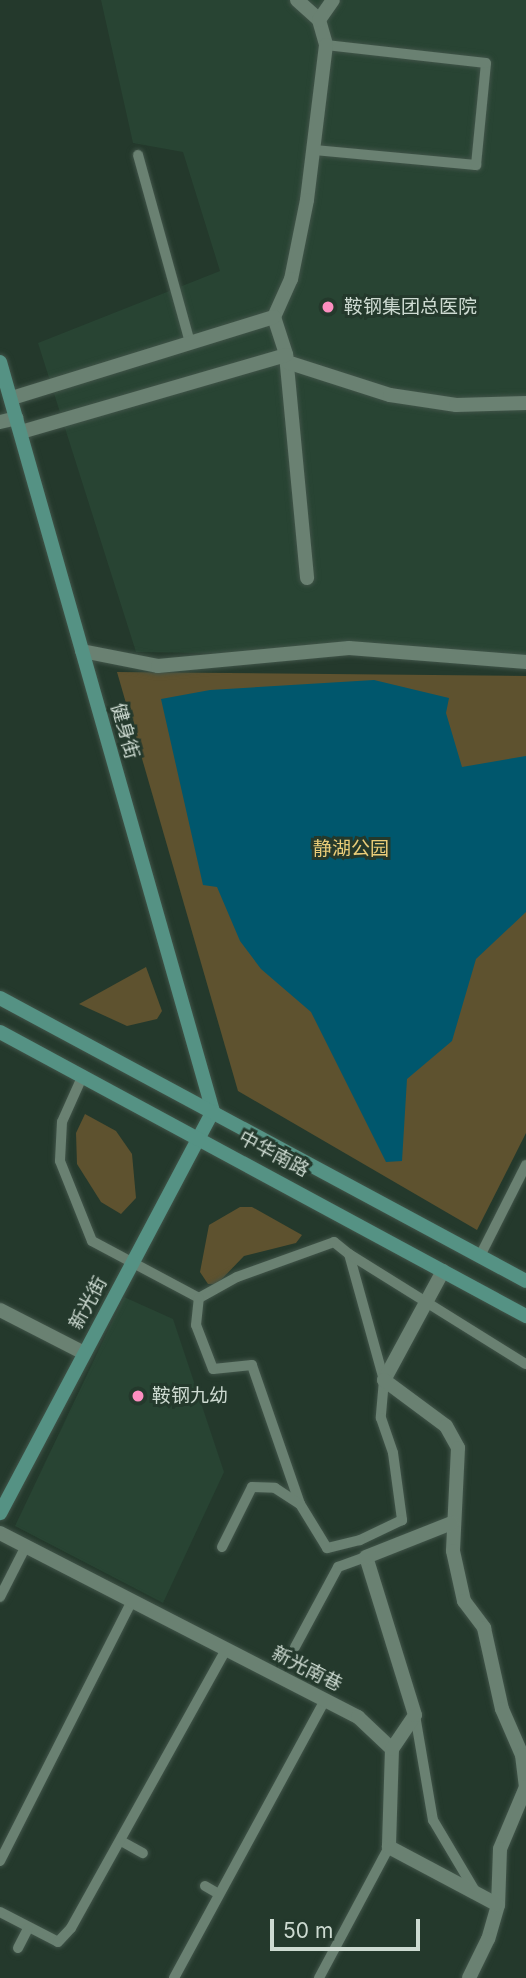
<!DOCTYPE html>
<meta charset="utf-8">
<style>
body{margin:0}
#map{position:relative;width:526px;height:1978px;overflow:hidden;background:#24392c;font-family:Inter,"Noto Sans SC",sans-serif}
div>[style]{position:absolute}
[style*='--x']{left:calc(var(--x)*1px);top:calc(var(--y)*1px);width:calc(var(--w)*1px);rotate:calc(var(--a)*1deg)}
.built>*{inset:0;background:#284433}
.green>*{inset:0;background:#5e522f}
.water>*{inset:0;background:#00576d}
.roads{filter:drop-shadow(0 0 2px #415449) drop-shadow(0 0 2px #415449)}
.lane>*{height:10px;margin:-5px;padding:0 5px;transform-origin:5px;border-radius:5px;background:#6a8172}
.street>*{height:14px;margin:-7px;padding:0 7px;transform-origin:7px;border-radius:7px;background:#6a8172}
.secondary>*{height:14px;margin:-7px;padding:0 7px;transform-origin:7px;border-radius:7px;background:#559284}
.dots>*{width:19px;height:19px;translate:-50% -50%;box-sizing:border-box;border:4px solid #24392c;border-radius:50%}
span{translate:-50% -50%;white-space:nowrap;text-align:center;line-height:1.15;-webkit-text-stroke:6px #24392c;paint-order:stroke}
.poi-label{font-size:19px;color:#cddad1}
.left{translate:0 -50%;text-align:left}
.street-label{font-size:19px;color:#cddad1}
.park-label{font-size:19px;color:#eacd79}
.scale{position:absolute;left:270px;top:1919px;width:150px;height:32px;box-sizing:border-box;border:4px solid #cddad1;border-top:0;padding-left:9px;font-size:21px;line-height:24px;white-space:nowrap;color:#cddad1;-webkit-text-stroke:5px #24392c;paint-order:stroke}
</style>
<div id="map">
<div class="built">
<i style="clip-path:polygon(101px 0,526px 0,526px 658px,136px 652px,38px 343px,220px 271px,183px 152px,133px 143px)"></i>
<i style="clip-path:polygon(124px 1297px,173px 1319px,224px 1472px,163px 1603px,15px 1526px)"></i>
</div>
<div class="green">
<i style="clip-path:polygon(117px 672px,526px 676px,526px 1133px,477px 1230px,238px 1091px)"></i>
<i style="clip-path:polygon(146px 967px,162px 1011px,157px 1019px,127px 1026px,79px 1004px)"></i>
<i style="clip-path:polygon(85px 1114px,116px 1131px,132px 1154px,136px 1198px,121px 1214px,101px 1202px,77px 1164px,76px 1133px)"></i>
<i style="clip-path:polygon(240px 1207px,252px 1207px,302px 1235px,296px 1243px,244px 1256px,217px 1284px,208px 1284px,200px 1272px,209px 1225px)"></i>
</div>
<div class="water">
<i style="clip-path:polygon(374px 680px,449px 698px,446px 713px,462px 767px,526px 756px,526px 912px,476px 959px,452px 1041px,407px 1079px,402px 1161px,386px 1162px,311px 1012px,261px 969px,240px 941px,217px 887px,203px 885px,161px 699px,210px 690px)"></i>
</div>
<div class="roads">
<div class="lane">
<i style="--x:314;--y:150;--w:163;--a:5.3"></i>
<i style="--x:476;--y:165;--w:102;--a:-84.4"></i>
<i style="--x:486;--y:63;--w:161;--a:-173.6"></i>
<i style="--x:138;--y:155;--w:195;--a:74.5"></i>
<i style="--x:83;--y:1075;--w:51;--a:114.1"></i>
<i style="--x:62;--y:1122;--w:39;--a:93"></i>
<i style="--x:60;--y:1161;--w:86;--a:68.2"></i>
<i style="--x:92;--y:1241;--w:121;--a:28"></i>
<i style="--x:199;--y:1298;--w:43;--a:-28.9"></i>
<i style="--x:237;--y:1277;--w:103;--a:-19.8"></i>
<i style="--x:334;--y:1242;--w:19;--a:39"></i>
<i style="--x:349;--y:1254;--w:131;--a:74.5"></i>
<i style="--x:384;--y:1380;--w:38;--a:95"></i>
<i style="--x:381;--y:1418;--w:37;--a:71"></i>
<i style="--x:393;--y:1453;--w:68;--a:82.3"></i>
<i style="--x:402;--y:1520;--w:47;--a:154.5"></i>
<i style="--x:360;--y:1540;--w:34;--a:166"></i>
<i style="--x:327;--y:1548;--w:52;--a:-121.5"></i>
<i style="--x:300;--y:1504;--w:147;--a:-109.1"></i>
<i style="--x:252;--y:1365;--w:39;--a:174"></i>
<i style="--x:213;--y:1369;--w:47;--a:-111.1"></i>
<i style="--x:196;--y:1325;--w:27;--a:-84"></i>
<i style="--x:349;--y:1254;--w:208;--a:31.9"></i>
<i style="--x:480;--y:1256;--w:102;--a:-63.2"></i>
<i style="--x:222;--y:1547;--w:67;--a:-63.4"></i>
<i style="--x:252;--y:1487;--w:23;--a:2"></i>
<i style="--x:275;--y:1488;--w:30;--a:33"></i>
<i style="--x:0;--y:1597;--w:57;--a:-63"></i>
<i style="--x:295;--y:1647;--w:91;--a:-61.7"></i>
<i style="--x:338;--y:1567;--w:30;--a:-20"></i>
<i style="--x:415;--y:1715;--w:107;--a:80.3"></i>
<i style="--x:433;--y:1820;--w:86;--a:59.3"></i>
<i style="--x:121;--y:1841;--w:25;--a:29"></i>
<i style="--x:0;--y:1861;--w:292;--a:-63.1"></i>
<i style="--x:205;--y:1886;--w:16;--a:30"></i>
<i style="--x:0;--y:1912;--w:65;--a:27.3"></i>
<i style="--x:58;--y:1942;--w:19;--a:-47"></i>
<i style="--x:71;--y:1928;--w:319;--a:-60.9"></i>
<i style="--x:18;--y:1948;--w:22;--a:-63"></i>
<i style="--x:174;--y:1978;--w:316;--a:-61.5"></i>
<i style="--x:319;--y:1978;--w:149;--a:-61.9"></i>
</div>
<div class="street">
<i style="--x:297;--y:0;--w:30;--a:42"></i>
<i style="--x:319;--y:20;--w:26;--a:74"></i>
<i style="--x:326;--y:45;--w:156;--a:97"></i>
<i style="--x:307;--y:200;--w:81;--a:101.4"></i>
<i style="--x:291;--y:279;--w:42;--a:114.1"></i>
<i style="--x:274;--y:317;--w:40;--a:72"></i>
<i style="--x:286;--y:355;--w:224;--a:84.6"></i>
<i style="--x:319;--y:20;--w:24;--a:-55"></i>
<i style="--x:287;--y:362;--w:108;--a:17.8"></i>
<i style="--x:390;--y:395;--w:67;--a:8.6"></i>
<i style="--x:456;--y:405;--w:70;--a:-1.6"></i>
<i style="--x:12;--y:398;--w:274;--a:-17.2"></i>
<i style="--x:0;--y:422;--w:17;--a:-13"></i>
<i style="--x:21;--y:432;--w:276;--a:-16.2"></i>
<i style="--x:82;--y:651;--w:77;--a:11.2"></i>
<i style="--x:158;--y:666;--w:192;--a:-5.4"></i>
<i style="--x:349;--y:648;--w:178;--a:4.5"></i>
<i style="--x:443;--y:1271;--w:124;--a:118.4"></i>
<i style="--x:384;--y:1380;--w:77;--a:36.6"></i>
<i style="--x:446;--y:1426;--w:25;--a:61"></i>
<i style="--x:458;--y:1448;--w:103;--a:92.8"></i>
<i style="--x:453;--y:1551;--w:51;--a:77.6"></i>
<i style="--x:464;--y:1601;--w:34;--a:53"></i>
<i style="--x:484;--y:1628;--w:83;--a:77.5"></i>
<i style="--x:502;--y:1709;--w:50;--a:66.5"></i>
<i style="--x:522;--y:1755;--w:32;--a:83"></i>
<i style="--x:526;--y:1787;--w:67;--a:112.8"></i>
<i style="--x:500;--y:1849;--w:56;--a:92"></i>
<i style="--x:498;--y:1905;--w:35;--a:106"></i>
<i style="--x:488;--y:1939;--w:43;--a:116"></i>
<i style="--x:0;--y:1310;--w:94;--a:27.1"></i>
<i style="--x:0;--y:1533;--w:403;--a:27.2"></i>
<i style="--x:358;--y:1717;--w:47;--a:43.3"></i>
<i style="--x:392;--y:1749;--w:98;--a:91.8"></i>
<i style="--x:389;--y:1847;--w:123;--a:28"></i>
<i style="--x:392;--y:1749;--w:41;--a:-55.9"></i>
<i style="--x:415;--y:1715;--w:165;--a:-107.2"></i>
<i style="--x:366;--y:1557;--w:92;--a:-21.6"></i>
</div>
<div class="secondary">
<i style="--x:0;--y:362;--w:779;--a:74.13"></i>
<i style="--x:213;--y:1111;--w:455;--a:117.9"></i>
<i style="--x:0;--y:998;--w:597;--a:28.28"></i>
<i style="--x:0;--y:1032;--w:598;--a:28.37"></i>
</div>
</div>
<div class="dots">
<i style="left:328px;top:307px;background:#fd8ec0"></i>
<i style="left:138px;top:1396px;background:#fd8ec0"></i>
</div>
<div class="poi-label">
<span class="left" style="left:344px;top:307px">鞍钢集团总医院</span>
<span class="left" style="left:152px;top:1396px">鞍钢九幼</span>
</div>
<div class="street-label">
<span style="left:125px;top:731px;rotate:74deg">健身街</span>
<span style="left:274px;top:1154px;rotate:28deg">中华南路</span>
<span style="left:88px;top:1303px;rotate:-62deg">新光街</span>
<span style="left:307px;top:1669px;rotate:27deg">新光南巷</span>
</div>
<div class="park-label">
<span style="left:351px;top:849px">静湖公园</span>
</div>
<div class="scale">50 m</div>
</div>
